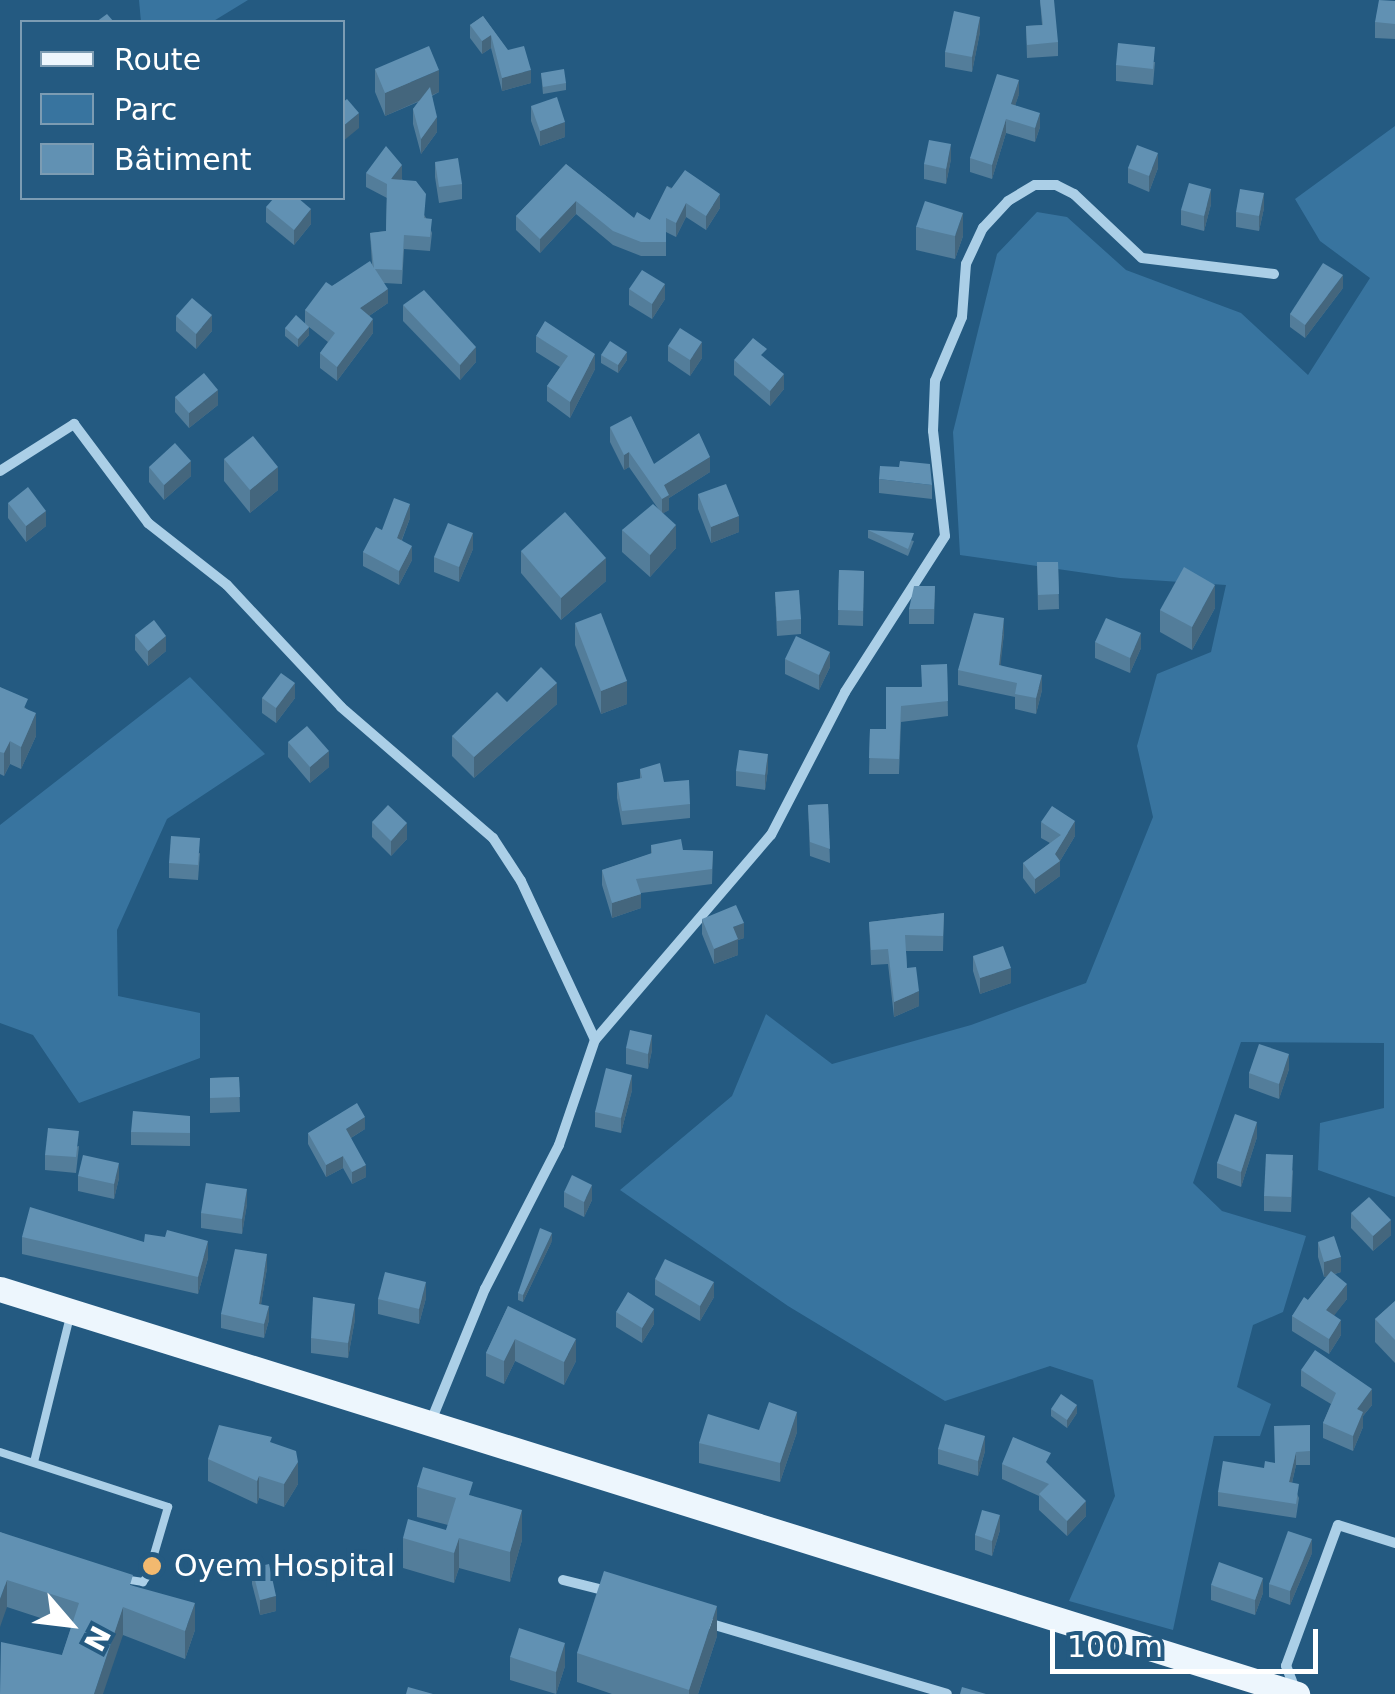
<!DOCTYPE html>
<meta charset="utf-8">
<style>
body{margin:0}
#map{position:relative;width:1395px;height:1694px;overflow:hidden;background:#245a81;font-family:"DejaVu Sans",sans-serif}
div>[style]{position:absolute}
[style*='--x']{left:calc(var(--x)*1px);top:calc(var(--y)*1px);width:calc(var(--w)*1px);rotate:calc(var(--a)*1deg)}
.green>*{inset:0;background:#38749f}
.service>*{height:8px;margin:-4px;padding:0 4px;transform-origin:4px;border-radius:4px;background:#abcfe7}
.minor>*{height:10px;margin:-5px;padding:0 5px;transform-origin:5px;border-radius:5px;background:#abcfe7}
.primary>*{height:25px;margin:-12.5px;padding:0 12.5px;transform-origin:12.5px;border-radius:12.5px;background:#edf6fd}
.wall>*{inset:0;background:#537d9a}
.shaded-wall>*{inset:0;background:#44667d}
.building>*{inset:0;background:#6191b3}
.dots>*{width:28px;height:28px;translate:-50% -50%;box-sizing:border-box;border:5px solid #245a81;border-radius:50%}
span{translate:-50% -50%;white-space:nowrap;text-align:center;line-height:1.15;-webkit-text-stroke:10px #245a81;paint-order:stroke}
.poi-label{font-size:30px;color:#fff}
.left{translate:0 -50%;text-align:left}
.legend{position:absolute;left:20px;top:20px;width:325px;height:180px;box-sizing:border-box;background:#245a81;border:2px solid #7c9cb3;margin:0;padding:12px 18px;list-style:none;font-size:30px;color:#fff}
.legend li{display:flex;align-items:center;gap:20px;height:50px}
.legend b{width:50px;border:2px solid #7c9cb3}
.north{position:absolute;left:20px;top:1574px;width:100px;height:100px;-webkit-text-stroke:8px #245a81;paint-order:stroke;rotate:118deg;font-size:28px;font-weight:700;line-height:40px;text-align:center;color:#fff}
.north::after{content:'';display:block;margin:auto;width:35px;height:45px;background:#fff;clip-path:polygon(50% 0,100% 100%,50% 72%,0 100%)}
.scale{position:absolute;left:1050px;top:1629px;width:268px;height:45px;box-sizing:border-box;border:5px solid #fff;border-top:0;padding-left:12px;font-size:30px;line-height:35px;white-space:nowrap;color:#fff;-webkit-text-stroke:8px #245a81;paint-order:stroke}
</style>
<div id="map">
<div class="green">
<i style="clip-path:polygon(139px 0,248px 0,212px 22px,141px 22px)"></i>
<i style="clip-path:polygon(1395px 126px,1395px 1197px,1318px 1170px,1320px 1123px,1384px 1108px,1384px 1043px,1241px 1042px,1193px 1183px,1222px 1211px,1306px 1236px,1283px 1312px,1253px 1325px,1237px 1387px,1271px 1404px,1260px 1436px,1214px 1436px,1173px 1630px,1069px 1601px,1115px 1496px,1093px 1380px,1050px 1366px,945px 1401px,788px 1306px,620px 1190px,732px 1096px,766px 1014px,832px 1064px,971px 1025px,1086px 983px,1153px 817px,1137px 746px,1157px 674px,1211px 652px,1226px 585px,1120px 578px,960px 555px,953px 432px,997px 254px,1037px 212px,1067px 217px,1126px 270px,1241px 313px,1308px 375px,1370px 278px,1320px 241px,1295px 199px)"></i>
<i style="clip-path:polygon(190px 677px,265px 754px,167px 819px,117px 930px,118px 996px,200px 1013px,200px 1058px,79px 1103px,33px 1035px,0 1023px,0 825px)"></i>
</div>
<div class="service">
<i style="--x:0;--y:1452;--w:177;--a:18.1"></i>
<i style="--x:168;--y:1507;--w:71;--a:106.4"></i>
<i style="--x:148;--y:1575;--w:9;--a:126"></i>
<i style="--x:143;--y:1582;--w:20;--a:-171"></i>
<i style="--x:34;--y:1462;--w:150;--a:-76.1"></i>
</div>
<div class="minor">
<i style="--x:0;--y:471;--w:88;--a:-32.4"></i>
<i style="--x:74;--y:424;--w:124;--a:53.2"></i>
<i style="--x:148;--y:523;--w:100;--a:38.1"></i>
<i style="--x:227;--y:585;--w:167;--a:46.9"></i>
<i style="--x:341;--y:707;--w:201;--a:40.8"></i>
<i style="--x:493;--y:838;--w:51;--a:56.9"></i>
<i style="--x:521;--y:881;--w:175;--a:65"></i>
<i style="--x:431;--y:1421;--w:143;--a:-67.8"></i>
<i style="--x:485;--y:1289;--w:162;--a:-62.8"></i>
<i style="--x:559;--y:1145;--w:111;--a:-71.1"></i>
<i style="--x:595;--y:1040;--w:270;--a:-49.4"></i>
<i style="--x:771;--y:835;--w:161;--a:-62.6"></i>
<i style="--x:845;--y:692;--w:185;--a:-57.3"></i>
<i style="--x:945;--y:536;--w:106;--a:-96.5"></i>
<i style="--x:933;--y:431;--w:50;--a:-87.7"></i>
<i style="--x:935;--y:381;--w:69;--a:-67.1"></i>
<i style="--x:962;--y:317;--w:53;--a:-85.7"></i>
<i style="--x:966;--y:264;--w:40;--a:-65"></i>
<i style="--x:983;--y:228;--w:37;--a:-47"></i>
<i style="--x:1008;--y:201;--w:31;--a:-31"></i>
<i style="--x:1035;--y:185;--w:21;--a:0"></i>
<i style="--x:1056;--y:185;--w:20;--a:27"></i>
<i style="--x:1074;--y:194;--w:93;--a:43.3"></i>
<i style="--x:1142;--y:258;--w:133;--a:6.9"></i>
<i style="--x:563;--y:1580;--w:49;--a:14"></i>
<i style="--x:708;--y:1623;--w:249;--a:16.5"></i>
<i style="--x:1295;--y:1689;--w:25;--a:-111"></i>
<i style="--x:1286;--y:1666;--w:150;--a:-69.8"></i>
<i style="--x:1338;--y:1525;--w:60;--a:17.5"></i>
</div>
<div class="primary">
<i style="--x:0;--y:1289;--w:1359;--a:17.34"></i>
</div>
<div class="wall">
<i style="clip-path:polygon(1040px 0,1058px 42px,1058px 56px,1027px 58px,1026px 26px,1042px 25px)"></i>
<i style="clip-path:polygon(1395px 1px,1395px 39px,1375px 38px,1375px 22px)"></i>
<i style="clip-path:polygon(483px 16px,531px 83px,502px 91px,491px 48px,482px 54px,470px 38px,470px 25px)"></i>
<i style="clip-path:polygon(980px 32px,972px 72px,945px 67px,945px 52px)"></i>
<i style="clip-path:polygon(1155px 62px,1153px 85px,1116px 81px,1116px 65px)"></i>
<i style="clip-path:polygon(375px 69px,439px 92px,432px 96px,437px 132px,421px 154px,413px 124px,413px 109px,418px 102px,385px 116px,375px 92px)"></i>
<i style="clip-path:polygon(541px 73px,566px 83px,566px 90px,543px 94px)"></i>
<i style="clip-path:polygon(1019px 94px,1015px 105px,1040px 127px,1035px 142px,1006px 133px,992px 179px,970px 172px,970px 158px)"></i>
<i style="clip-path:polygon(531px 106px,565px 137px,540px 146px,531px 121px)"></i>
<i style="clip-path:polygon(951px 159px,946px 184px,924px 179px,924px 164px)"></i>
<i style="clip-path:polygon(435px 162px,462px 184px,462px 199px,439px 203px,435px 177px)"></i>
<i style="clip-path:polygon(566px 164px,634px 218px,650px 220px,667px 186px,720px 208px,706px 230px,686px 217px,676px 237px,666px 232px,666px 256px,641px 256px,613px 245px,576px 214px,540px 253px,516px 230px,516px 216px)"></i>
<i style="clip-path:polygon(1128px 168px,1158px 168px,1149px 192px,1128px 183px)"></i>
<i style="clip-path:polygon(366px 173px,402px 179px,426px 218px,432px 233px,430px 251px,404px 249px,402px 284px,384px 283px,388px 303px,369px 316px,373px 333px,337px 381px,320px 368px,320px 353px,328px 342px,309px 327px,309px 335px,298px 347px,285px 336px,285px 328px,305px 324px,305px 310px,332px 286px,372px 264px,370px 233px,386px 231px,387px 198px,366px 187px)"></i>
<i style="clip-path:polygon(1211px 204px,1204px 231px,1181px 225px,1181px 210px)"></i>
<i style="clip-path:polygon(266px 207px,311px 224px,294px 245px,266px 222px)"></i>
<i style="clip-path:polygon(1264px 208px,1259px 231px,1236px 227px,1236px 212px)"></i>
<i style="clip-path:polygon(916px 227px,963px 236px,955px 259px,916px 250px)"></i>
<i style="clip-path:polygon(1343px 288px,1305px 338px,1290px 327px,1290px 314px)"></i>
<i style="clip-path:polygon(629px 289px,665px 299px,652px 319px,629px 305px)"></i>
<i style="clip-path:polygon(403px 305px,476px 362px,460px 380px,403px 321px)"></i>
<i style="clip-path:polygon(176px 316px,212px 331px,196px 349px,176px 331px)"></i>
<i style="clip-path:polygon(536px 336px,595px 369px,570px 418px,547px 401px,547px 386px,560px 367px,536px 352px)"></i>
<i style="clip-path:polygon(668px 346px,702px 358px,690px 376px,668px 361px)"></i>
<i style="clip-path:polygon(601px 355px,627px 360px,618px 373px,601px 363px)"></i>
<i style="clip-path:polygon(734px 360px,784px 389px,770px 406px,734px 375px)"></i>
<i style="clip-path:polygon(175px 397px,218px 405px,189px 428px,175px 412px)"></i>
<i style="clip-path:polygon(610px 427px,654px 464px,710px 472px,669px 498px,669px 510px,663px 513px,676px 548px,650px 577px,622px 552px,622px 530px,659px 510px,629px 467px,624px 470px,610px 442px)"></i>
<i style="clip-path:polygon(224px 459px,278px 490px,250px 513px,224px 481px)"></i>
<i style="clip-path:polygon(149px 467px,191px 476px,164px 500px,149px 482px)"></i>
<i style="clip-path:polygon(879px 479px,932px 485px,932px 499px,879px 493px)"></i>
<i style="clip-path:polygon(698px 494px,739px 532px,711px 543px,698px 509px)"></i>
<i style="clip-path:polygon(8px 503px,46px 526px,26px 542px,8px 518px)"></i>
<i style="clip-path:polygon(410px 518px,402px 540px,412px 560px,399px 585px,363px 566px,363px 552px,382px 530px)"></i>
<i style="clip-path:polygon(868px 530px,914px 541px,908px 556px,868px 538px)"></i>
<i style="clip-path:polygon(473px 549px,459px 582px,434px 572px,434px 557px)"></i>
<i style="clip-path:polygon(521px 551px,606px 581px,561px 620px,521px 573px)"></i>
<i style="clip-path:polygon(1037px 562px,1058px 562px,1059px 609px,1038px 610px)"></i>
<i style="clip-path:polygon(839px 570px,864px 571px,863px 626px,838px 625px)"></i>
<i style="clip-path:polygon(935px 586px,934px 624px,909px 624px,909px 609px)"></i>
<i style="clip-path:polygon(775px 592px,801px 619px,801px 634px,777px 636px)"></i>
<i style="clip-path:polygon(1215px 608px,1192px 650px,1160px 632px,1160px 610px)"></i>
<i style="clip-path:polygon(575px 623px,627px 704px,601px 714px,575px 645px)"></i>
<i style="clip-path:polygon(1004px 633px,1000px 665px,1042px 690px,1036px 714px,1015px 709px,1015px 697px,958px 685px,958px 670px)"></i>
<i style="clip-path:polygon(135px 635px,166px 651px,148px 666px,135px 650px)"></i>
<i style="clip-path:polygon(1095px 642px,1141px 648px,1130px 673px,1095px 658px)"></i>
<i style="clip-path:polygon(785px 659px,830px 667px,819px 690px,785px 674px)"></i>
<i style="clip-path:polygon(947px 664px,948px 716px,901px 722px,899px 774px,869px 774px,870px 729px,886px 729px,886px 687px,921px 687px)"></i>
<i style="clip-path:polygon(0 687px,28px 710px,36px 736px,21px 769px,10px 764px,4px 776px,0 774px)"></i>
<i style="clip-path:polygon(262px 698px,295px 698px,276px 723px,262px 713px)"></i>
<i style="clip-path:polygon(507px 702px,557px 704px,474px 778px,452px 756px,452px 736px)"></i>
<i style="clip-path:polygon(288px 742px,329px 767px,310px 783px,288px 757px)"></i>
<i style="clip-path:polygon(640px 769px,664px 782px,690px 804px,690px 818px,622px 825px,617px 798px,617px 783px,640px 779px)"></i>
<i style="clip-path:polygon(768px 769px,765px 790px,736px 786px,736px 771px)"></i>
<i style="clip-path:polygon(828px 804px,830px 863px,810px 856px,808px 805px)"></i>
<i style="clip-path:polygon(372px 822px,407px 839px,391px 856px,372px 837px)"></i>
<i style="clip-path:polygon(1041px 822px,1075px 836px,1060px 861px,1060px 876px,1035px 894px,1023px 878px,1023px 863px,1050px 843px,1041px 838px)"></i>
<i style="clip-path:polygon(651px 845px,683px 850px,713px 851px,712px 884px,641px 893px,641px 908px,612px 918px,602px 885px,602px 870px,651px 854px)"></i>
<i style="clip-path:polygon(200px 853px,198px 880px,169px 878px,169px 863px)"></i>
<i style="clip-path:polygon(944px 913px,943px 951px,906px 951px,907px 968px,919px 1006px,894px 1017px,888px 964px,871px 965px,869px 922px)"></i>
<i style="clip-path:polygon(702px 919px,744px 938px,738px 940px,738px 955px,714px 964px,702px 934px)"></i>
<i style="clip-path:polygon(973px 956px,1011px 983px,980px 994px,973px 971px)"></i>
<i style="clip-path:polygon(626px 1048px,652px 1050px,648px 1069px,626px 1064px)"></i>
<i style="clip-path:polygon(1289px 1069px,1279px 1099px,1249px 1088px,1249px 1073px)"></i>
<i style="clip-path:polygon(239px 1077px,240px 1112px,210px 1113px,210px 1078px)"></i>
<i style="clip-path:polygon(632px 1090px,621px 1133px,595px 1127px,595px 1112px)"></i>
<i style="clip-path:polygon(190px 1116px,190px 1146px,131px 1145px,131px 1132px)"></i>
<i style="clip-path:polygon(365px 1129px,351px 1138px,366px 1177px,352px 1184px,343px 1168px,326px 1177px,308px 1144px,308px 1133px)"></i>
<i style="clip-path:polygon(1257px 1137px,1241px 1187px,1217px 1178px,1217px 1163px)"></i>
<i style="clip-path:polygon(79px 1146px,76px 1173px,45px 1170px,45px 1155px)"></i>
<i style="clip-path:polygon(1293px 1170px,1291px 1212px,1264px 1211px,1264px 1196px)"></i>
<i style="clip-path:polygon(78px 1176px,119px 1178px,114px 1199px,78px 1191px)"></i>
<i style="clip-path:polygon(564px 1192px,592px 1200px,584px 1217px,564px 1207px)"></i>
<i style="clip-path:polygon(247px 1204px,242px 1234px,201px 1228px,201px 1213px)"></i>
<i style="clip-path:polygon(1351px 1213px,1391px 1235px,1373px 1251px,1351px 1228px)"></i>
<i style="clip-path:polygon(22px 1237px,144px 1242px,208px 1258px,198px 1294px,22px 1254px)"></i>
<i style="clip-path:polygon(552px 1241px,523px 1302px,518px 1300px,518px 1293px)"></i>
<i style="clip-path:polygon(1318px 1242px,1341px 1272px,1335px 1274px,1347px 1299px,1334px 1315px,1341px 1335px,1329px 1354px,1292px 1331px,1292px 1316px,1308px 1300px,1327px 1276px,1324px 1277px,1318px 1257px)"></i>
<i style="clip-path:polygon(267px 1268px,261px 1304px,269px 1320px,264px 1338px,221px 1328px,221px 1314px)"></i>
<i style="clip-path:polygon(655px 1279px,714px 1297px,700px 1321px,655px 1295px)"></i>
<i style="clip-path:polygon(426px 1298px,419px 1324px,378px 1314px,378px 1299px)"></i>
<i style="clip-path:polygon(1395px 1301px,1395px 1363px,1375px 1342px,1375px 1319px)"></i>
<i style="clip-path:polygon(508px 1306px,576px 1361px,564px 1385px,515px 1361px,504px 1384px,486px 1376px,486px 1353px)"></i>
<i style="clip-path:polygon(616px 1312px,654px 1324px,642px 1343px,616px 1327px)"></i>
<i style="clip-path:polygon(355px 1319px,348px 1358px,311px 1353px,311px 1338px)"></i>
<i style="clip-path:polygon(1301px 1370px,1372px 1405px,1363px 1416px,1363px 1427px,1353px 1451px,1323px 1438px,1323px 1423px,1331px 1404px,1301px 1386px)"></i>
<i style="clip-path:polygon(1051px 1409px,1077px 1413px,1067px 1428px,1051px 1416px)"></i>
<i style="clip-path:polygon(1310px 1425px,1310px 1465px,1296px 1465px,1292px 1483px,1299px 1498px,1296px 1518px,1218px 1506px,1218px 1492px,1275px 1463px)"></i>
<i style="clip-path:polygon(759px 1430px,797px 1432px,780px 1482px,699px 1463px,699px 1443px)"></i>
<i style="clip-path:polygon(272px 1443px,298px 1484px,284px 1507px,259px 1498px,257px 1504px,208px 1481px,208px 1459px)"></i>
<i style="clip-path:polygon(938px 1449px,985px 1451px,978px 1476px,938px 1464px)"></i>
<i style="clip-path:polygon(1002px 1464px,1051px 1467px,1086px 1516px,1067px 1536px,1039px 1510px,1039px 1496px,1002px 1479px)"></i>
<i style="clip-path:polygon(417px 1487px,473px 1496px,522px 1540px,510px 1582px,459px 1568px,454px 1583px,403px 1568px,403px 1538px,446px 1530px,448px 1525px,417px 1517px)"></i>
<i style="clip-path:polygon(1000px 1530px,992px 1556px,975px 1550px,975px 1535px)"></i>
<i style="clip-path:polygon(0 1532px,133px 1586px,195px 1630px,185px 1659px,123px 1635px,62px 1655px,71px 1628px,7px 1607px)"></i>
<i style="clip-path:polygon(1312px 1553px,1290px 1605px,1269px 1597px,1269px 1584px)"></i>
<i style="clip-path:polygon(252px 1568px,276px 1611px,260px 1615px,252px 1584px)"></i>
<i style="clip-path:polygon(1211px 1585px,1263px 1593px,1255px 1615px,1211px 1600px)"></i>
<i style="clip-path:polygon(717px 1636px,698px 1694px,612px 1694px,577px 1682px,577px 1653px)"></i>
<i style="clip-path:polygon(510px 1657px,565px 1666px,556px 1694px,510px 1680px)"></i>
</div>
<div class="shaded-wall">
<i style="clip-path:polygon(980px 17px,980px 32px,972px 72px,972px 57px)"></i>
<i style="clip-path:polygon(491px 35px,491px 48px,482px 54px,482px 41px)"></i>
<i style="clip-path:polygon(439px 70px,439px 92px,385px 116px,385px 93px)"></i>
<i style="clip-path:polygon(531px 70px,531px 83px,502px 91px,502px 78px)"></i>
<i style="clip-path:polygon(1019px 80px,1019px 94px,1011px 118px,1011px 104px)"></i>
<i style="clip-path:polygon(359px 113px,359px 128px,342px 142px,342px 127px)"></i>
<i style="clip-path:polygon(1040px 113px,1040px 127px,1035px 142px,1035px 128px)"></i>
<i style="clip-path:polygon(437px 117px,437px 132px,421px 154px,421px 139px)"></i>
<i style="clip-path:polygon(1006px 119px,1006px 133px,992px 179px,992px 165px)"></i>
<i style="clip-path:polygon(565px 122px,565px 137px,540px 146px,540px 131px)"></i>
<i style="clip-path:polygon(951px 144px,951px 159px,946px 184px,946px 169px)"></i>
<i style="clip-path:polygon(1158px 153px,1158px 168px,1149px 192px,1149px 176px)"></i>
<i style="clip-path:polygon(402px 165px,402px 179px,391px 193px,391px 179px)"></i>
<i style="clip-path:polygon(1211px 189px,1211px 204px,1204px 231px,1204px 216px)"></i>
<i style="clip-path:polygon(1264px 193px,1264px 208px,1259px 231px,1259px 216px)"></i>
<i style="clip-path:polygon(720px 194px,720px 208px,706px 230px,706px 216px)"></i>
<i style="clip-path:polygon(576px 201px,576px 214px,540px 253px,540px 239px)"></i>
<i style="clip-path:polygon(686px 203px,686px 217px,676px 237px,676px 223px)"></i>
<i style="clip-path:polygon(311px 209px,311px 224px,294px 245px,294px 230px)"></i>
<i style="clip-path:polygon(963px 213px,963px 236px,955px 259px,955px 236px)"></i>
<i style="clip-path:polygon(1343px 275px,1343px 288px,1305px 338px,1305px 325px)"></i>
<i style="clip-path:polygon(665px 284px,665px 299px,652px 319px,652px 304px)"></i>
<i style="clip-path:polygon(388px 289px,388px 303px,360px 322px,360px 308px)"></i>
<i style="clip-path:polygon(212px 315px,212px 331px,196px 349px,196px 334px)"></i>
<i style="clip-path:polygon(373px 319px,373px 333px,337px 381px,337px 367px)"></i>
<i style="clip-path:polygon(309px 327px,309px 335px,298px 347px,298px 339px)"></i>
<i style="clip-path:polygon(702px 342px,702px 358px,690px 376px,690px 360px)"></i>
<i style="clip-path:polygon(476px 347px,476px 362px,460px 380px,460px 365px)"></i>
<i style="clip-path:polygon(627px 352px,627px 360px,618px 373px,618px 365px)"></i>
<i style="clip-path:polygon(595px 354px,595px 369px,570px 418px,570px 402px)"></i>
<i style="clip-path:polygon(784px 374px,784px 389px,770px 406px,770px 391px)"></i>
<i style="clip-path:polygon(218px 390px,218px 405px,189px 428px,189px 413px)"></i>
<i style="clip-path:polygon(629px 452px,629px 467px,624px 470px,624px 455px)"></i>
<i style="clip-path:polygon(710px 457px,710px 472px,669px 498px,669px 510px,662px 514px,662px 499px,664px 485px)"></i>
<i style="clip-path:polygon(191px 461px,191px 476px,164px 500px,164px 485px)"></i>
<i style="clip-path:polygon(278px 467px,278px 490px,250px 513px,250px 490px)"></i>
<i style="clip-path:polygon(410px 504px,410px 518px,397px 552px,397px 538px)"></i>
<i style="clip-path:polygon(46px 511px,46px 526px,26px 542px,26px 526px)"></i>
<i style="clip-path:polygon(739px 516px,739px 532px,711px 543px,711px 527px)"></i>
<i style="clip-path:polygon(676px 525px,676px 548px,650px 577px,650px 555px)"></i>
<i style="clip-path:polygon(473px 533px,473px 549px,459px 582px,459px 567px)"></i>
<i style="clip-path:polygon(412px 546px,412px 560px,399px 585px,399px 571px)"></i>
<i style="clip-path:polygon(606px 558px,606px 581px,561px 620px,561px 598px)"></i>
<i style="clip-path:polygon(1215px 585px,1215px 608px,1192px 650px,1192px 627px)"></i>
<i style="clip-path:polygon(1004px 618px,1004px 633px,999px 680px,999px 665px)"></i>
<i style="clip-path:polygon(1141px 633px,1141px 648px,1130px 673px,1130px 658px)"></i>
<i style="clip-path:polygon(166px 636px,166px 651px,148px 666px,148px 651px)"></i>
<i style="clip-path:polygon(830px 652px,830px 667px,819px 690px,819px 675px)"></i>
<i style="clip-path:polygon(1042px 675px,1042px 690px,1036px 714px,1036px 698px)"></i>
<i style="clip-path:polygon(627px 681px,627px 704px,601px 714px,601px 691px)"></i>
<i style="clip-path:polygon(295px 683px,295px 698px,276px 723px,276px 708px)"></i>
<i style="clip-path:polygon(557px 683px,557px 704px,474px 778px,474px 757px)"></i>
<i style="clip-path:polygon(36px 713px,36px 736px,21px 769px,21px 747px)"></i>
<i style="clip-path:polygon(10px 741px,10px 764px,4px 776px,4px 753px)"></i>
<i style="clip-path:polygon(329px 751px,329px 767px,310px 783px,310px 767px)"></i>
<i style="clip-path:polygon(768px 754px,768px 769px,765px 790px,765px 775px)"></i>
<i style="clip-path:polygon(1075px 821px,1075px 836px,1060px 861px,1060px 876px,1035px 894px,1035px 879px,1055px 854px)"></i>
<i style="clip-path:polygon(407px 823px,407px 839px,391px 856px,391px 841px)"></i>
<i style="clip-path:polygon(641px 894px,641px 908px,612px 918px,612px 903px)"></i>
<i style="clip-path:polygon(744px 923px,744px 938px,738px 940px,738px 955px,714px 964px,714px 949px,733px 927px)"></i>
<i style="clip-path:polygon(1011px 968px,1011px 983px,980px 994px,980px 978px)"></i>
<i style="clip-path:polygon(919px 991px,919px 1006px,894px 1017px,894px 1002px)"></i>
<i style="clip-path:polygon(652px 1035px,652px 1050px,648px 1069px,648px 1054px)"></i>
<i style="clip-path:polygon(1289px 1054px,1289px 1069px,1279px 1099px,1279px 1084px)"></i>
<i style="clip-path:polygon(632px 1075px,632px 1090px,621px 1133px,621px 1118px)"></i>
<i style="clip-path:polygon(365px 1117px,365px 1129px,346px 1141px,346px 1129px)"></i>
<i style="clip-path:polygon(1257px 1122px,1257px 1137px,1241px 1187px,1241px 1172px)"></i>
<i style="clip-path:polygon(343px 1156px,343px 1168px,326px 1177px,326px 1165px)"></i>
<i style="clip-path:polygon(119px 1163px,119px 1178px,114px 1199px,114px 1184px)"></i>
<i style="clip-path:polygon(366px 1165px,366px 1177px,352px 1184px,352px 1172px)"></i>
<i style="clip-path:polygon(592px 1185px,592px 1200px,584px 1217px,584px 1202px)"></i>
<i style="clip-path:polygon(247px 1189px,247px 1204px,242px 1234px,242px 1219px)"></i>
<i style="clip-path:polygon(1391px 1220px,1391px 1235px,1373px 1251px,1373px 1236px)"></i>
<i style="clip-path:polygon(552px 1233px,552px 1241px,523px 1302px,523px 1295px)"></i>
<i style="clip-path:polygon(208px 1241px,208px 1258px,198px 1294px,198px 1277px)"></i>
<i style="clip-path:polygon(267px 1254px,267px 1268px,259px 1317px,259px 1304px)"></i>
<i style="clip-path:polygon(1341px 1257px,1341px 1272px,1324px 1277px,1324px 1262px)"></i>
<i style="clip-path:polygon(426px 1282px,426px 1298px,419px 1324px,419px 1309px)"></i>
<i style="clip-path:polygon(714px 1282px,714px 1297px,700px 1321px,700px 1306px)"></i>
<i style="clip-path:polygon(1347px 1284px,1347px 1299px,1326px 1326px,1326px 1310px)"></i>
<i style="clip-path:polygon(355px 1304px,355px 1319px,348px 1358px,348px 1343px)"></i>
<i style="clip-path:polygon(269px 1306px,269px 1320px,264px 1338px,264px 1324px)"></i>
<i style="clip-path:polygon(654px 1309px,654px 1324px,642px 1343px,642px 1328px)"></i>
<i style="clip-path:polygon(1341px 1320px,1341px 1335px,1329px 1354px,1329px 1339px)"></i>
<i style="clip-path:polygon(515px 1339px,515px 1361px,504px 1384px,504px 1361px)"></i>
<i style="clip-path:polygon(576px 1339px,576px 1361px,564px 1385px,564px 1362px)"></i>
<i style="clip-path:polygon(1372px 1389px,1372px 1405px,1363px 1416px,1363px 1427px,1353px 1451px,1353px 1436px,1357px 1409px)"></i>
<i style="clip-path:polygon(1077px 1405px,1077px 1413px,1067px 1428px,1067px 1420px)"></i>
<i style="clip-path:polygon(797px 1412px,797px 1432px,780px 1482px,780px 1463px)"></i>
<i style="clip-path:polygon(985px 1436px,985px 1451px,978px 1476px,978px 1461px)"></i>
<i style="clip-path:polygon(1296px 1452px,1296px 1465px,1289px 1496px,1289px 1482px)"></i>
<i style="clip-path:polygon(298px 1462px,298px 1484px,284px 1507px,284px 1484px)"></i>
<i style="clip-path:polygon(259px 1476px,259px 1498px,257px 1504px,257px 1481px)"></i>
<i style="clip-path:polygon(1086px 1501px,1086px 1516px,1067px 1536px,1067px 1521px)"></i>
<i style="clip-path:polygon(522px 1510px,522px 1540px,510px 1582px,510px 1552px)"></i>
<i style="clip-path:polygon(1000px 1515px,1000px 1530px,992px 1556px,992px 1541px)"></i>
<i style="clip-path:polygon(459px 1538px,459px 1568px,454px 1583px,454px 1553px)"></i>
<i style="clip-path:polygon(1312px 1539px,1312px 1553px,1290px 1605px,1290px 1591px)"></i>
<i style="clip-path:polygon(1263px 1578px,1263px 1593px,1255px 1615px,1255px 1600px)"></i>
<i style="clip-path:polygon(7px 1580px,7px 1607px,0 1627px,0 1599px)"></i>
<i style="clip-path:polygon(276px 1596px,276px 1611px,260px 1615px,260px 1600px)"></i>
<i style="clip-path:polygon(195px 1603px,195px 1630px,185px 1659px,185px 1631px)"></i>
<i style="clip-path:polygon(717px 1606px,717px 1636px,698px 1694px,689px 1694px,689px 1690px)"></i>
<i style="clip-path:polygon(123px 1607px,123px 1635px,103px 1694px,94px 1694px)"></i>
<i style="clip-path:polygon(565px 1643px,565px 1666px,556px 1694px,556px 1672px)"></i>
</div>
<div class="building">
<i style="clip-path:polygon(1040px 0,1054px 0,1058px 42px,1027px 45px,1026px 26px,1043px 25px)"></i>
<i style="clip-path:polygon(1379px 0,1395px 1px,1395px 24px,1375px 22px)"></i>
<i style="clip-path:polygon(954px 11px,980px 17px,972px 57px,945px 52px)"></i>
<i style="clip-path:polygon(107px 14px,114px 22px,96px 22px)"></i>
<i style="clip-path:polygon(483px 16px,508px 50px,524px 46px,531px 70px,502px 78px,491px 35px,482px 41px,470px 25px)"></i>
<i style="clip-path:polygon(1118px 43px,1155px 47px,1153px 69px,1116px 65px)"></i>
<i style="clip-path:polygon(429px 46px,439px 70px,385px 93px,375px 69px)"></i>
<i style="clip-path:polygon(564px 69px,566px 83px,543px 87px,541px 73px)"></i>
<i style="clip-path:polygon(997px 74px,1019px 80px,1011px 104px,1040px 113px,1035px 128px,1006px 119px,992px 165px,970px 158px)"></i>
<i style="clip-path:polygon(430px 87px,437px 117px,421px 139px,413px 109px)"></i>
<i style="clip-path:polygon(557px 97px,565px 122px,540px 131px,531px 106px)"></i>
<i style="clip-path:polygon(347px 99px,359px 113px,342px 127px,342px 103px)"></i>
<i style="clip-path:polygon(929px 140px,951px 144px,946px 169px,924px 164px)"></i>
<i style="clip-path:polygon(1137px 145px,1158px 153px,1149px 176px,1128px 168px)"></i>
<i style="clip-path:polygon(386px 146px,402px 165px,391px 179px,416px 181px,426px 194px,424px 218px,432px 219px,430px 237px,404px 235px,402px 270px,375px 269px,388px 289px,360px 308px,373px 319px,337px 367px,320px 353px,335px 333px,305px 310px,326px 282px,332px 286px,370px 261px,374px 268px,370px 233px,386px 231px,387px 184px,366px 173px)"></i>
<i style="clip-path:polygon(458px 158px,462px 184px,439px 187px,435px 162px)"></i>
<i style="clip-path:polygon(566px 164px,634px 218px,637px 212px,650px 220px,667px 186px,671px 189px,685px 170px,720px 194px,706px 216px,686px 203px,676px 223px,666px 218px,666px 242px,641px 242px,613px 231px,576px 201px,540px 239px,516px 216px)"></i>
<i style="clip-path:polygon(1189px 183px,1211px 189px,1204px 216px,1181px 210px)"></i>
<i style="clip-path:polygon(1240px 189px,1264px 193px,1259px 216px,1236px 212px)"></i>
<i style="clip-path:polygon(274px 198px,298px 198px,311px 209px,294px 230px,266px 207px)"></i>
<i style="clip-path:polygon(925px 201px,963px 213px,955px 236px,916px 227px)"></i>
<i style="clip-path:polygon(1323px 263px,1343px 275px,1305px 325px,1290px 314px)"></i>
<i style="clip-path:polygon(642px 270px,665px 284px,652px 304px,629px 289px)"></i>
<i style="clip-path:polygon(424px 290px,476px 347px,460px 365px,403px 305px)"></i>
<i style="clip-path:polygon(192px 298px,212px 315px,196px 334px,176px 316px)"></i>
<i style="clip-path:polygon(296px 315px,309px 327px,298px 339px,285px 328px)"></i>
<i style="clip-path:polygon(545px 321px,595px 354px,570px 402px,547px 386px,568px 356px,536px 336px)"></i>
<i style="clip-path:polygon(680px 328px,702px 342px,690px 360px,668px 346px)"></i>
<i style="clip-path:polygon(753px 338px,767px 349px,761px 355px,784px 374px,770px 391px,734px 360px)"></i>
<i style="clip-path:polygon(610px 341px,627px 352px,618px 365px,601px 355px)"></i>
<i style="clip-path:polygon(204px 373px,218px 390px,189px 413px,175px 397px)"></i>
<i style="clip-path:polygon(631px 416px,654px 464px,699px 433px,710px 457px,664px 485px,669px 495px,662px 499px,629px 452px,624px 455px,610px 427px)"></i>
<i style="clip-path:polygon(253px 436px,278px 467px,250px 490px,224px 459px)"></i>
<i style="clip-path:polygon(175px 443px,191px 461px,164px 485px,149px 467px)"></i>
<i style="clip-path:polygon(900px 461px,930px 464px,932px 485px,879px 479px,880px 466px,899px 467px)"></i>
<i style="clip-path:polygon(726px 484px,739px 516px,711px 527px,698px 494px)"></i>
<i style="clip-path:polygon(28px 487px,46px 511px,26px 526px,8px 503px)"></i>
<i style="clip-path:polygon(394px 498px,410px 504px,397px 538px,412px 546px,399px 571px,363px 552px,376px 527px,382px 530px)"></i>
<i style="clip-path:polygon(653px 504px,676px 525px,650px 555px,622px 530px)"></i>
<i style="clip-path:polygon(565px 512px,606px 558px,561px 598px,521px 551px)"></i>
<i style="clip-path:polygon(448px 523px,473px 533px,459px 567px,434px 557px)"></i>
<i style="clip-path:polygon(868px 530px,914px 533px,908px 549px)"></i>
<i style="clip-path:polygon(1037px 562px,1058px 562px,1059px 594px,1038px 595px)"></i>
<i style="clip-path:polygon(1184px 567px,1215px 585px,1192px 627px,1160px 610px)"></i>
<i style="clip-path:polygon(839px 570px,864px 571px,863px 611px,838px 610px)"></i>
<i style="clip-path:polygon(914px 586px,935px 586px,934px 609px,909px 609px)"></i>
<i style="clip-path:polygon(799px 590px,801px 619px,777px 621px,775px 592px)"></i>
<i style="clip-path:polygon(601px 613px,627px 681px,601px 691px,575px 623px)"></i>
<i style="clip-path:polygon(974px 613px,1004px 618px,999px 665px,1042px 675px,1036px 698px,1015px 694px,1017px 683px,958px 670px)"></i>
<i style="clip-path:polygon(1106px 618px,1141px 633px,1130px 658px,1095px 642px)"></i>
<i style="clip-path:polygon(154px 620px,166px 636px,148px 651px,135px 635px)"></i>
<i style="clip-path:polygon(796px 636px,830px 652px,819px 675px,785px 659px)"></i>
<i style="clip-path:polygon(947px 664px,948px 701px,901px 706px,899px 759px,869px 758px,870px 729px,886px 729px,886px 687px,922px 687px,921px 665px)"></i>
<i style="clip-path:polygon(541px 667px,557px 683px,474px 757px,452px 736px,497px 692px,507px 702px)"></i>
<i style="clip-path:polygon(281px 673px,295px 683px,276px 708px,262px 698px)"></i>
<i style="clip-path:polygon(0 687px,28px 699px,24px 708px,36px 713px,21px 747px,10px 741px,4px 753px,0 752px)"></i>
<i style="clip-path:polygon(307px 726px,329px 751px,310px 767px,288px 742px)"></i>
<i style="clip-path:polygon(739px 750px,768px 754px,765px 775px,736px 771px)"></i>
<i style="clip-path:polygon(660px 763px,664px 782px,689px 780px,690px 804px,622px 811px,617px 783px,642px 778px,640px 769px)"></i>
<i style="clip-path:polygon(828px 804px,830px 849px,810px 842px,808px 805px)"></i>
<i style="clip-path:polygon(388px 805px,407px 823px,391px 841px,372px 822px)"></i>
<i style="clip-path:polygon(1052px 806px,1075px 821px,1055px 854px,1060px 861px,1035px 879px,1023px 863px,1061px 835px,1041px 822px)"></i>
<i style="clip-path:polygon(171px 836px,200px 838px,198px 865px,169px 863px)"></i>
<i style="clip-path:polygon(681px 839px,683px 850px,713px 851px,712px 869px,636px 879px,641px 894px,612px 903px,602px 870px,652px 853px,651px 845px)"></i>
<i style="clip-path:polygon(736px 905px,744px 923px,733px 927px,738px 939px,714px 949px,702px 919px)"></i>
<i style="clip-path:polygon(944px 913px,943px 936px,905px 935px,907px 968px,916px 967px,919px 991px,894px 1002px,888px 949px,871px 950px,869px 922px)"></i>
<i style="clip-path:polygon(1003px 946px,1011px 968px,980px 978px,973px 956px)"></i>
<i style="clip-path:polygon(630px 1030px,652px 1035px,648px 1054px,626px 1048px)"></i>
<i style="clip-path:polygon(1259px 1044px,1289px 1054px,1279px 1084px,1249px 1073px)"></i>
<i style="clip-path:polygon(606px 1068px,632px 1075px,621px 1118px,595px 1112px)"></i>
<i style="clip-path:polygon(239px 1077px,240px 1097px,210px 1098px,210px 1078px)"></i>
<i style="clip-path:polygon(357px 1103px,365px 1117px,346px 1129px,366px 1165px,352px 1172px,343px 1156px,326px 1165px,308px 1133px)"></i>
<i style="clip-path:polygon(133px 1111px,190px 1116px,190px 1133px,131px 1132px)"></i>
<i style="clip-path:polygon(1235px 1114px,1257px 1122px,1241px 1172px,1217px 1163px)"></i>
<i style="clip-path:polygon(48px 1128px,79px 1131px,76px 1157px,45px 1155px)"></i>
<i style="clip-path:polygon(1266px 1154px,1293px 1155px,1291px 1197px,1264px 1196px)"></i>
<i style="clip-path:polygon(83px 1155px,119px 1163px,114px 1184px,78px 1176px)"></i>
<i style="clip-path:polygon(572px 1175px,592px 1185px,584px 1202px,564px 1192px)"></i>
<i style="clip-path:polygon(206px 1183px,247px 1189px,242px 1219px,201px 1213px)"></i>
<i style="clip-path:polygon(1369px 1197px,1391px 1220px,1373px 1236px,1351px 1213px)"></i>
<i style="clip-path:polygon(30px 1207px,144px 1242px,145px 1234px,165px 1237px,167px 1230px,208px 1241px,198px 1277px,22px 1237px)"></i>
<i style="clip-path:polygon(540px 1228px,552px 1233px,523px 1295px,518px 1293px)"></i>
<i style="clip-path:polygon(1334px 1236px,1341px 1257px,1324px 1262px,1318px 1242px)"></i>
<i style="clip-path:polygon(235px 1249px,267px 1254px,259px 1304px,269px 1306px,264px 1324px,221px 1314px)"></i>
<i style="clip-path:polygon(665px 1259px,714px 1282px,700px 1306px,655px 1279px)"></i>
<i style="clip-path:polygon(1331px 1271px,1347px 1284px,1326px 1310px,1341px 1320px,1329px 1339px,1292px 1316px,1304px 1297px,1308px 1300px)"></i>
<i style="clip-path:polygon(385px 1272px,426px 1282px,419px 1309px,378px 1299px)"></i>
<i style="clip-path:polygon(628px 1292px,654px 1309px,642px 1328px,616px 1312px)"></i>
<i style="clip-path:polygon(313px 1297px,355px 1304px,348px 1343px,311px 1338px)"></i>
<i style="clip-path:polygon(1395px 1301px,1395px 1340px,1375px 1319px)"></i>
<i style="clip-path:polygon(508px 1306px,576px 1339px,564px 1362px,515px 1339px,504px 1361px,486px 1353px)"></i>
<i style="clip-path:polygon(1315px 1350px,1372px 1389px,1357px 1409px,1363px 1412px,1353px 1436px,1323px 1423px,1336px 1393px,1301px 1370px)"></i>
<i style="clip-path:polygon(1061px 1394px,1077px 1405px,1067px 1420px,1051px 1409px)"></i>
<i style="clip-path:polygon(769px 1402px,797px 1412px,780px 1463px,699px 1443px,708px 1414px,759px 1430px)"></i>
<i style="clip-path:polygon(945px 1424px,985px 1436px,978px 1461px,938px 1449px)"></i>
<i style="clip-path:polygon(219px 1425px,272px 1437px,270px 1442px,296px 1451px,298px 1462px,284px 1484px,259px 1476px,257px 1481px,208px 1459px)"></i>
<i style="clip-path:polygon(1310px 1425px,1310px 1451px,1296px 1452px,1289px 1482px,1299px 1484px,1296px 1504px,1218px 1492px,1223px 1461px,1264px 1468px,1265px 1461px,1275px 1463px,1274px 1426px)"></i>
<i style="clip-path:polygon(1013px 1437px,1051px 1453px,1046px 1462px,1086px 1501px,1067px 1521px,1039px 1494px,1049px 1484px,1002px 1464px)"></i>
<i style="clip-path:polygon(423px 1467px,473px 1482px,469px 1495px,522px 1510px,510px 1552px,459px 1538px,454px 1553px,403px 1538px,408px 1519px,446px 1530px,456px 1498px,417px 1487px)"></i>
<i style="clip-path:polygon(982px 1510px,1000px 1515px,992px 1541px,975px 1535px)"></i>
<i style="clip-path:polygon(1288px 1531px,1312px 1539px,1290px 1591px,1269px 1584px)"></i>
<i style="clip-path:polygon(0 1532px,133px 1575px,130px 1585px,195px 1603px,185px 1631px,123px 1607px,94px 1694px,0 1694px,1px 1642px,62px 1655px,79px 1603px,7px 1580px,0 1599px)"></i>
<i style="clip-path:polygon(1219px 1562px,1263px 1578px,1255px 1600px,1211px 1585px)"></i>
<i style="clip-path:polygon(269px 1564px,276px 1596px,260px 1600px,252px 1568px)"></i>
<i style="clip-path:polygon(604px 1571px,717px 1606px,689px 1690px,577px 1653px)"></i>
<i style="clip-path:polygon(519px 1628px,565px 1643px,556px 1672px,510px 1657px)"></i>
<i style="clip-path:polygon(408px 1687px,433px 1694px,406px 1694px)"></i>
<i style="clip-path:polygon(962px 1687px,986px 1694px,960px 1694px)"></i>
</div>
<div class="dots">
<i style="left:152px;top:1566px;background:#f2b96f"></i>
</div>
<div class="poi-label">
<span class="left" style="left:174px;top:1566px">Oyem Hospital</span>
</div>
<ul class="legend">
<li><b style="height:12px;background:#edf6fd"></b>Route</li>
<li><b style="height:28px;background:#38749f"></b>Parc</li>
<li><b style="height:28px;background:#6191b3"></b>Bâtiment</li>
</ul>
<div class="north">N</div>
<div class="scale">100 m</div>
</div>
